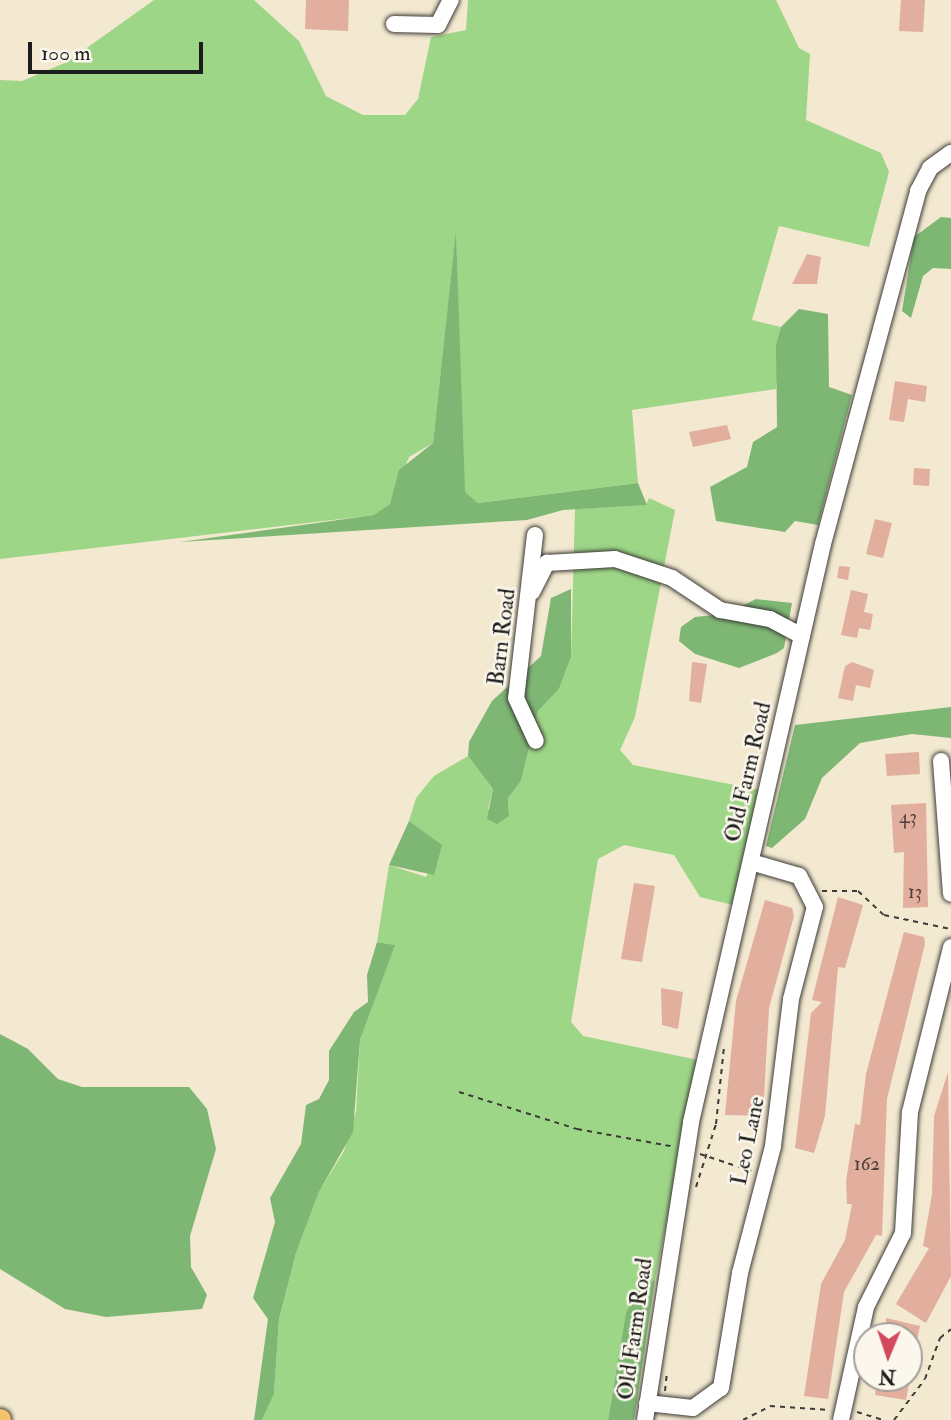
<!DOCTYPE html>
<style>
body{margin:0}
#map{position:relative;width:951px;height:1420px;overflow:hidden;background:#f3e8d0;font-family:"IM FELL Double Pica",serif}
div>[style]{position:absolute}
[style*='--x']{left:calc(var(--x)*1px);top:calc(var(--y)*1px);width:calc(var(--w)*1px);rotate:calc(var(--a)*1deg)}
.green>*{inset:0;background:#9ed688}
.forest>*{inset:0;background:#7eb774}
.building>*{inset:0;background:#e2ae9d}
.path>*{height:2px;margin-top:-1px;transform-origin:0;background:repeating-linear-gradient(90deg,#3c3b37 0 5px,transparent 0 10px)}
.roads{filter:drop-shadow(0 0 2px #3c3b37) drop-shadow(0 0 2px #3c3b37)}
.minor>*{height:16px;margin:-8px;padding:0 8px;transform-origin:8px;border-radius:8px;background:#fff}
.major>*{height:21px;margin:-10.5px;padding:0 10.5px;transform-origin:10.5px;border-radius:10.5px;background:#f5c16b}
span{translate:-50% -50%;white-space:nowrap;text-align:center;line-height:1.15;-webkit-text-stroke:5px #fbf7ec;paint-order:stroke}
.number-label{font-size:19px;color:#4e403c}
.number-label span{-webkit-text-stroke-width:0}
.street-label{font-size:23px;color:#1c1c1c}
.north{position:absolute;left:853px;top:1322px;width:70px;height:70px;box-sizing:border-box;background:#fbf7ec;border:2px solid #a29f99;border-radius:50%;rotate:182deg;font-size:19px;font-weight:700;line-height:28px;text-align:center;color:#1c1c1c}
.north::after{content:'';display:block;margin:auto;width:24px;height:32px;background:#d1495b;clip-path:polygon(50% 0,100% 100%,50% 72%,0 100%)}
.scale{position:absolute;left:28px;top:42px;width:175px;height:32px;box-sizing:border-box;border:4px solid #1c1c1c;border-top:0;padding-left:9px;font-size:21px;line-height:24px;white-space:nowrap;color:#1c1c1c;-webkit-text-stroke:5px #fbf7ec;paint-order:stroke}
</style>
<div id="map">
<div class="green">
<i style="clip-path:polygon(154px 0,254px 0,299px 41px,326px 96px,363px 115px,405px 115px,418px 99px,431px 37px,466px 30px,468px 0,776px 0,799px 48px,810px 54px,806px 120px,881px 153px,889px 172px,869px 247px,779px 226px,752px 320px,781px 327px,776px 389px,632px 410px,638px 483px,478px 503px,464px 492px,456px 233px,433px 443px,409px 457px,390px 504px,375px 515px,0 559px,0 80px,22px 81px,67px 62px)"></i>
<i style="clip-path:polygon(649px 498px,675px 510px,635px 717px,620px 750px,633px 765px,760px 790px,733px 905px,700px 897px,674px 855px,624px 845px,598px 859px,571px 1022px,583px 1036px,698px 1060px,655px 1280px,642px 1285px,626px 1312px,608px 1420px,262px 1420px,274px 1394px,279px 1319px,296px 1253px,319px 1192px,344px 1151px,356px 1112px,360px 1040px,394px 945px,377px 942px,389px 865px,426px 877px,441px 845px,409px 821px,416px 798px,434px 776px,468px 756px,493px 789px,488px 809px,509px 816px,508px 798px,521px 781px,538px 711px,559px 689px,571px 657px,575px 509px,646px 505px)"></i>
</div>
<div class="forest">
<i style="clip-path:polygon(941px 217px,951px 218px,951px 269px,933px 268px,923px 276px,911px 318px,902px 311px,914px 237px)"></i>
<i style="clip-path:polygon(456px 230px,465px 492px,478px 503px,638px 483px,647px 505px,563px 510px,527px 520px,180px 542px,374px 515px,390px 504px,399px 470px,433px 443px)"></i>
<i style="clip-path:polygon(799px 309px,828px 314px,829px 387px,852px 395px,818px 525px,795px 521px,785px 532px,716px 521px,710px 487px,747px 467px,753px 442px,777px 427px,776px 346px,781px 327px)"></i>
<i style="clip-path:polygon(571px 589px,571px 657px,559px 689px,538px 711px,521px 781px,508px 798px,509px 816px,497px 824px,487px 819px,493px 789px,468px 756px,469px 742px,492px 701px,541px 656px,551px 598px)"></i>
<i style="clip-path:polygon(756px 599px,792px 603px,784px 648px,777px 653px,739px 668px,695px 654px,679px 641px,681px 627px,695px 617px,726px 614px)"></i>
<i style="clip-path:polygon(951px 707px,951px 738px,912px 734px,860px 743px,822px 778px,805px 819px,772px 848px,766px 846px,795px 725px)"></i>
<i style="clip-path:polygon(409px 821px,442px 845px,434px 875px,389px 865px)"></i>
<i style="clip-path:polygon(377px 942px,395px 945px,360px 1040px,353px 1132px,319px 1192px,296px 1253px,279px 1319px,274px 1394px,262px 1420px,254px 1420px,268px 1319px,253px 1298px,275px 1222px,270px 1198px,301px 1144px,306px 1105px,319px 1099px,329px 1080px,329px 1051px,354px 1012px,368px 1002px,367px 975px)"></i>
<i style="clip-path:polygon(0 1034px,28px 1049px,58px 1079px,82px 1087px,189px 1087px,207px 1109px,216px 1149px,190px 1236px,191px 1267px,207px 1295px,202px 1309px,106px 1317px,65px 1309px,0 1269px)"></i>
<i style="clip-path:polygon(655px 1280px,634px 1420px,608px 1420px,626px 1312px,642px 1285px)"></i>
</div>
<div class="building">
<i style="clip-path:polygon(306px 0,349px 0,348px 31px,305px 29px)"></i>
<i style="clip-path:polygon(901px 0,925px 0,923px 32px,899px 31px)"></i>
<i style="clip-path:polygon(807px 254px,821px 257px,817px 284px,792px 284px)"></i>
<i style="clip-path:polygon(895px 381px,927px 386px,925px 402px,908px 399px,904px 422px,889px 420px)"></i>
<i style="clip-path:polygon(727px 425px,731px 439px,693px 447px,689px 432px)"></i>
<i style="clip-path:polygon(914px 468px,930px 469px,929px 486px,913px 485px)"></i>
<i style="clip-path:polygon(875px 519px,892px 523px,883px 558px,866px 554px)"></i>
<i style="clip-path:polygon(839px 566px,850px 567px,848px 580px,837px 578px)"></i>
<i style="clip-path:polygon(851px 590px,868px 594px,864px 612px,873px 614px,870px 630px,859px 628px,857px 638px,841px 635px)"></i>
<i style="clip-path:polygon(692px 662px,707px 664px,701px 703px,689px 701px)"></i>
<i style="clip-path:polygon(852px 662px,874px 670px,870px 688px,856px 685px,853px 701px,838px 698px,845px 666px)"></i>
<i style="clip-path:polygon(919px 752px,920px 774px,887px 776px,885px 754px)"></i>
<i style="clip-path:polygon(926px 803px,928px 907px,903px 908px,904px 852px,894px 853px,891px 805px)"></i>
<i style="clip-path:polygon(634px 883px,655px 886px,642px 962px,621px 959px)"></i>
<i style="clip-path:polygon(838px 897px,863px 905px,845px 968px,838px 967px,825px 1116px,814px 1153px,795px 1148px,811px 1013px,822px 1002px,812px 1000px)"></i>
<i style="clip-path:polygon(765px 900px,792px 908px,794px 916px,769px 1008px,763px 1116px,725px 1115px,736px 1001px)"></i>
<i style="clip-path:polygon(904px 932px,924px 937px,925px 944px,887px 1099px,882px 1236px,876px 1235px,844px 1292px,828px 1399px,804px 1396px,821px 1284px,845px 1240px,852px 1204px,847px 1204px,846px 1181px,855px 1124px,860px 1125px,866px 1074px)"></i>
<i style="clip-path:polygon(661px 988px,683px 992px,678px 1029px,662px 1025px)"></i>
<i style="clip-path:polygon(948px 1072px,951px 1276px,926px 1323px,896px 1304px,929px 1248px,923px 1246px,932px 1194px,934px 1116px)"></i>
<i style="clip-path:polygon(886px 1318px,920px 1326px,913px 1359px,909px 1336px,886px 1336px)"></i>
<i style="clip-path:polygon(878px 1378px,910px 1378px,906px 1400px,875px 1395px)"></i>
</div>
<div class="path">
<i style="--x:822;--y:891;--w:36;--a:0"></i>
<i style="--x:858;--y:891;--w:35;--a:43"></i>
<i style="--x:884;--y:915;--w:68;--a:11.8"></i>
<i style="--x:459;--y:1092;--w:124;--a:17.4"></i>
<i style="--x:577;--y:1129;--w:96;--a:10.3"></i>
<i style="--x:700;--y:1154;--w:54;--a:18.4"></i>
<i style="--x:696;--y:1187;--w:66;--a:-72.4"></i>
<i style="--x:716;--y:1124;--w:78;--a:-84.1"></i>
<i style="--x:665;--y:1391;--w:19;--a:-84"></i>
<i style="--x:857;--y:1412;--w:28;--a:17"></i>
<i style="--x:743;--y:1420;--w:30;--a:-27"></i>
<i style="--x:770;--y:1406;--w:60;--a:3.8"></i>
<i style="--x:894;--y:1420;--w:51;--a:-52.9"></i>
<i style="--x:925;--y:1379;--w:44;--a:-69.9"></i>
<i style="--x:940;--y:1338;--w:14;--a:-39"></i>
</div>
<div class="roads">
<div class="minor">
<i style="--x:394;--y:24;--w:44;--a:1.3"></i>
<i style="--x:438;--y:25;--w:28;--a:-63"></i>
<i style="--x:535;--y:535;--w:164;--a:96.6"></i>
<i style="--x:516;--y:698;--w:47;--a:65.1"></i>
<i style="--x:532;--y:592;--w:33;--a:-63"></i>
<i style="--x:547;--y:563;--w:68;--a:-3.4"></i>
<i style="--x:615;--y:559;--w:60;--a:18.4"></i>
<i style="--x:672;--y:578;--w:58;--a:33.7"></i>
<i style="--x:720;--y:610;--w:51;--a:10.2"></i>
<i style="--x:770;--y:619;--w:36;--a:28"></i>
<i style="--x:941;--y:761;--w:133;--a:85.7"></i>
<i style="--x:647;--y:1403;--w:46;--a:6.2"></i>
<i style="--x:693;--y:1408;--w:34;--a:-36"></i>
<i style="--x:721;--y:1388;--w:117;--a:-80.6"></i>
<i style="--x:740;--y:1273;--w:131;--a:-75.4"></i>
<i style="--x:773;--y:1146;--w:148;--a:-83"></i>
<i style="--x:791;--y:999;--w:95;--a:-75.4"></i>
<i style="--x:815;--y:907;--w:35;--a:-117"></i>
<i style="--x:799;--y:876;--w:50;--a:-163.7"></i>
<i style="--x:645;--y:1420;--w:302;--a:-81.2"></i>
<i style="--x:691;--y:1122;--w:593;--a:-77.14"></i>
<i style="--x:823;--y:544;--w:366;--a:-74.9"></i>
<i style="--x:918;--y:191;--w:26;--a:-62"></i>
<i style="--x:930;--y:168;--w:26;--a:-36"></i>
<i style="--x:841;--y:1420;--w:116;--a:-77.5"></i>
<i style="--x:866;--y:1307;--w:83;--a:-63.4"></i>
<i style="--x:903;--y:1233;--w:121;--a:-86.7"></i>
<i style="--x:910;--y:1112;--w:170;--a:-76"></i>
</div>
<div class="major">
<i style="--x:0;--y:1419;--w:1;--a:90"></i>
</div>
</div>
<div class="number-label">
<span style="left:908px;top:818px">43</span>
<span style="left:915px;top:893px">13</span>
<span style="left:867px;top:1165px">162</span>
</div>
<div class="street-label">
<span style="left:502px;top:637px;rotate:-83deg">Barn Road</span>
<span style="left:748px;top:772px;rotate:-77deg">Old Farm Road</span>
<span style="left:748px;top:1141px;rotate:-78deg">Leo Lane</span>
<span style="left:635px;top:1329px;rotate:-82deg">Old Farm Road</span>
</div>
<div class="north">N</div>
<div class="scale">100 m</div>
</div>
